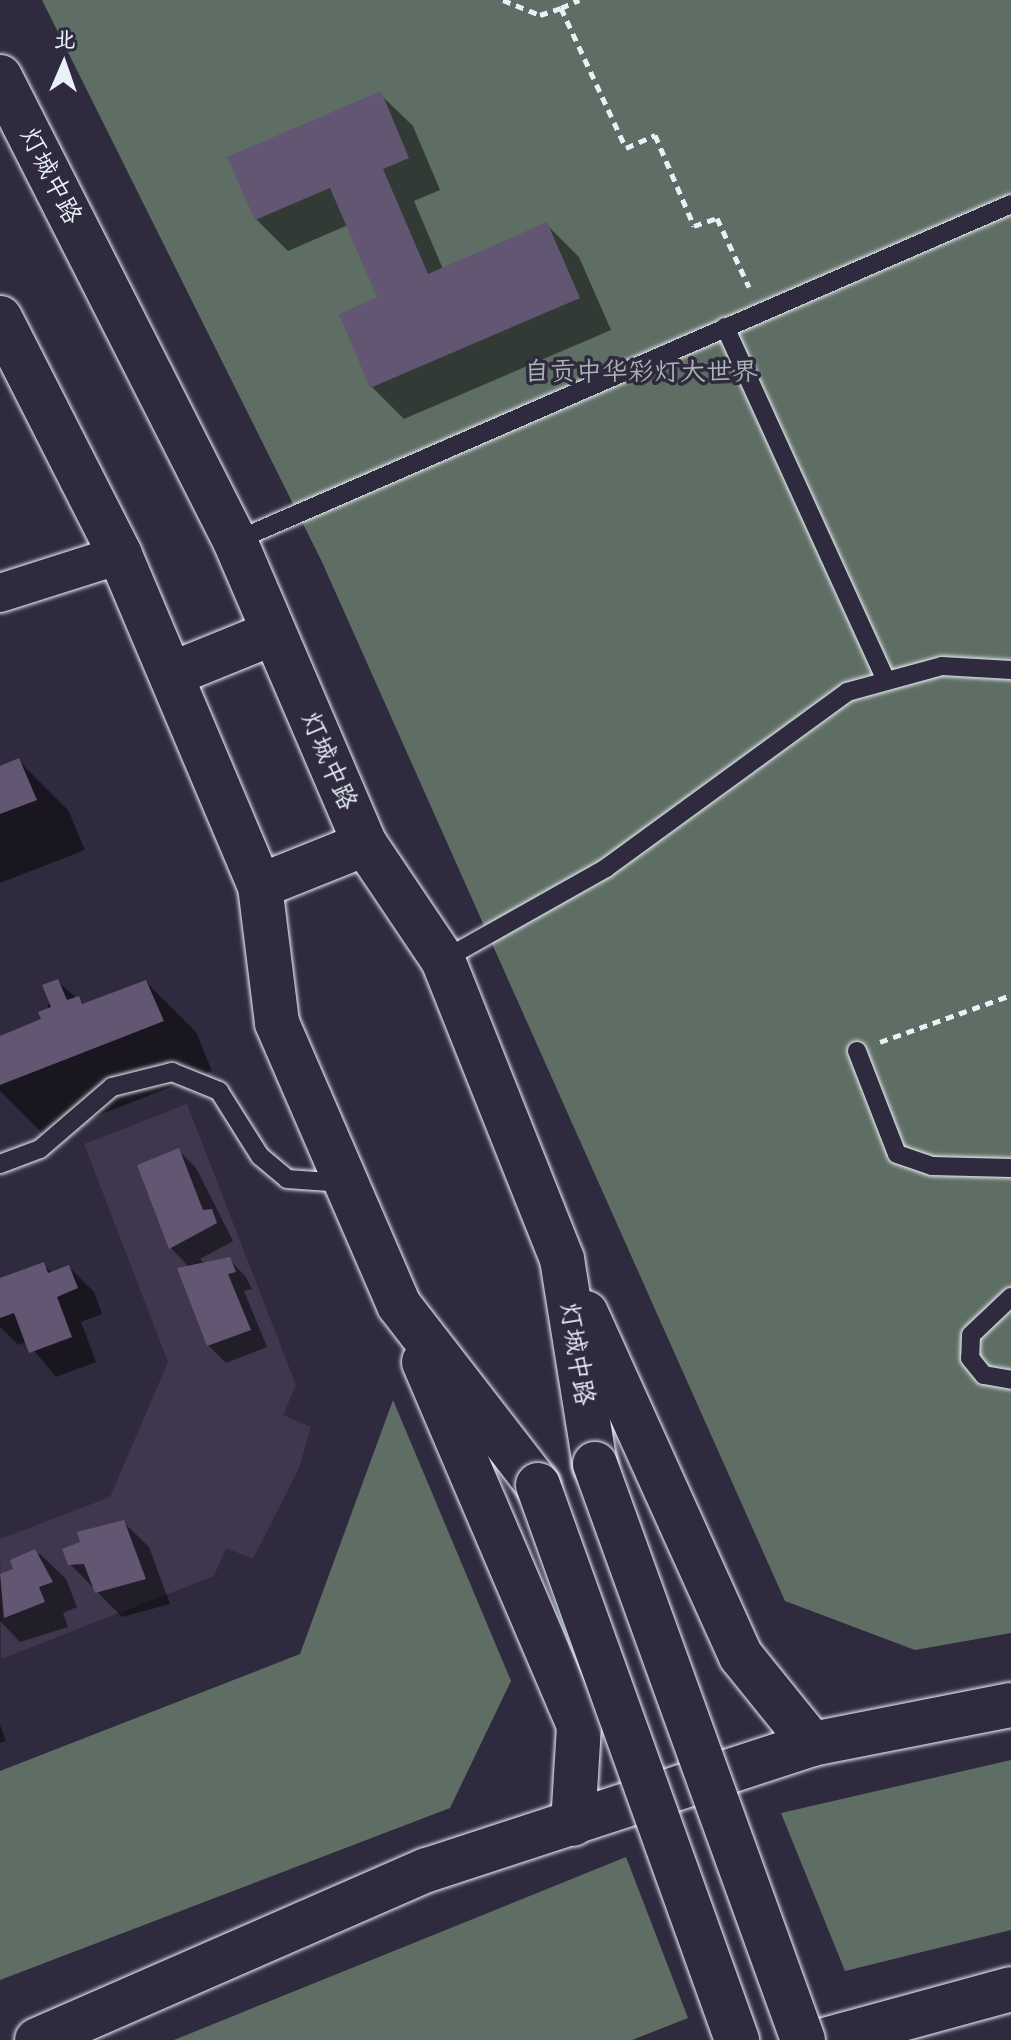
<!DOCTYPE html>
<meta charset="utf-8">
<style>
body{margin:0}
#map{position:relative;width:1011px;height:2040px;overflow:hidden;background:#2f2a3d;font-family:Itim,"LXGW WenKai TC",sans-serif}
div>[style]{position:absolute}
[style*='--x']{left:calc(var(--x)*1px);top:calc(var(--y)*1px);width:calc(var(--w)*1px);rotate:calc(var(--a)*1deg)}
.built>*{inset:0;background:#3e374d}
.green>*{inset:0;background:#5f6e64}
.shadow>*{inset:0;background:#0007}
.building>*{inset:0;background:#625673}
.path>*{height:5px;margin-top:-2.5px;transform-origin:0;background:repeating-linear-gradient(90deg,#e8f1f8 0 8px,transparent 0 14px)}
.roads{filter:drop-shadow(0 0 2px #e8f1f8) drop-shadow(0 0 2px #e8f1f8)}
.lane>*{height:18px;margin:-9px;padding:0 9px;transform-origin:9px;border-radius:9px;background:#2f2a3d}
.street>*{height:38px;margin:-19px;padding:0 19px;transform-origin:19px;border-radius:19px;background:#2f2a3d}
.secondary>*{height:44px;margin:-22px;padding:0 22px;transform-origin:22px;border-radius:22px;background:#2f2a3d}
.highway>*{height:44px;margin:-22px;padding:0 22px;transform-origin:22px;border-radius:22px;background:#2f2a3d}
.bridges{filter:drop-shadow(0 0 2px #e8f1f8) drop-shadow(0 0 2px #e8f1f8)}
.secondary-bridge>*{height:44px;margin:-22px;padding:0 22px;transform-origin:22px;border-radius:22px;background:#2f2a3d}
span{translate:-50% -50%;white-space:nowrap;text-align:center;line-height:1.15;-webkit-text-stroke:7px #2f2a3d;paint-order:stroke}
.street-label{font-size:26px;color:#e8f1f8}
.park-label{font-size:26px;color:#aab6b5}
.north{position:absolute;left:24px;top:24px;width:80px;height:80px;-webkit-text-stroke:6px #2f2a3d;paint-order:stroke;rotate:2deg;font-size:22px;font-weight:700;line-height:32px;text-align:center;color:#e8f1f8}
.north::after{content:'';display:block;margin:auto;width:28px;height:36px;background:#e8f1f8;clip-path:polygon(50% 0,100% 100%,50% 72%,0 100%)}
</style>
<div id="map">
<div class="built">
<i style="clip-path:polygon(187px 1104px,296px 1385px,283px 1415px,311px 1427px,299px 1468px,253px 1559px,226px 1548px,214px 1576px,1px 1659px,0 1539px,110px 1497px,168px 1362px,84px 1144px)"></i>
</div>
<div class="green">
<i style="clip-path:polygon(42px 0,1011px 0,1011px 1633px,915px 1650px,785px 1601px,322px 562px)"></i>
<i style="clip-path:polygon(393px 1400px,511px 1681px,450px 1808px,0 1980px,0 1771px,300px 1654px)"></i>
<i style="clip-path:polygon(1011px 1760px,1011px 1930px,845px 1971px,781px 1813px)"></i>
<i style="clip-path:polygon(626px 1857px,688px 2018px,632px 2040px,174px 2040px)"></i>
</div>
<div class="shadow">
<i style="clip-path:polygon(380px 94px,413px 126px,440px 190px,414px 201px,443px 269px,547px 225px,579px 257px,611px 330px,404px 419px,372px 387px,380px 298px,348px 225px,288px 251px,256px 219px)"></i>
<i style="clip-path:polygon(19px 761px,68px 810px,85px 850px,0 883px,0 768px)"></i>
<i style="clip-path:polygon(57px 981px,85px 1005px,146px 982px,196px 1032px,212px 1071px,45px 1136px,0 1091px,0 1038px,43px 1021px)"></i>
<i style="clip-path:polygon(178px 1150px,196px 1168px,233px 1241px,200px 1259px,207px 1266px,229px 1259px,246px 1277px,252px 1289px,244px 1291px,267px 1347px,226px 1363px,208px 1345px,188px 1266px,171px 1248px,140px 1166px)"></i>
<i style="clip-path:polygon(43px 1264px,52px 1273px,69px 1267px,94px 1292px,102px 1314px,81px 1322px,96px 1362px,56px 1377px,27px 1342px,18px 1345px,0 1327px,0 1293px)"></i>
<i style="clip-path:polygon(123px 1522px,149px 1547px,170px 1604px,122px 1617px,70px 1564px)"></i>
<i style="clip-path:polygon(40px 1554px,66px 1579px,77px 1607px,63px 1613px,68px 1627px,20px 1642px,0 1621px,0 1576px,16px 1570px,12px 1561px)"></i>
<i style="clip-path:polygon(0 1725px,6px 1741px,0 1743px)"></i>
</div>
<div class="building">
<i style="clip-path:polygon(381px 91px,409px 158px,383px 169px,428px 274px,547px 222px,580px 298px,370px 388px,339px 314px,377px 297px,330px 188px,255px 220px,227px 157px)"></i>
<i style="clip-path:polygon(19px 758px,37px 800px,0 814px,0 766px)"></i>
<i style="clip-path:polygon(58px 979px,67px 1000px,79px 996px,82px 1004px,146px 980px,164px 1021px,0 1085px,0 1036px,41px 1019px,38px 1012px,51px 1007px,42px 985px)"></i>
<i style="clip-path:polygon(179px 1148px,203px 1210px,212px 1209px,217px 1223px,169px 1249px,137px 1165px)"></i>
<i style="clip-path:polygon(230px 1257px,236px 1272px,228px 1274px,251px 1330px,207px 1346px,177px 1268px)"></i>
<i style="clip-path:polygon(44px 1262px,48px 1273px,69px 1265px,78px 1288px,57px 1297px,72px 1337px,29px 1353px,14px 1313px,0 1318px,0 1278px)"></i>
<i style="clip-path:polygon(124px 1520px,146px 1579px,95px 1593px,84px 1564px,68px 1565px,62px 1549px,80px 1542px,77px 1532px)"></i>
<i style="clip-path:polygon(35px 1549px,53px 1582px,39px 1587px,45px 1602px,4px 1618px,0 1574px,13px 1569px,10px 1560px)"></i>
</div>
<div class="path">
<i style="--x:503;--y:0;--w:40;--a:22"></i>
<i style="--x:540;--y:15;--w:22;--a:-18"></i>
<i style="--x:561;--y:8;--w:154;--a:65.1"></i>
<i style="--x:626;--y:148;--w:32;--a:-24"></i>
<i style="--x:655;--y:135;--w:99;--a:66.8"></i>
<i style="--x:694;--y:226;--w:24;--a:-19"></i>
<i style="--x:717;--y:218;--w:76;--a:65.1"></i>
<i style="--x:561;--y:8;--w:20;--a:-24"></i>
<i style="--x:880;--y:1042;--w:139;--a:-19.7"></i>
</div>
<div class="roads">
<div class="lane">
<i style="--x:725;--y:327;--w:386;--a:65.5"></i>
<i style="--x:235;--y:541;--w:846;--a:-23.47"></i>
<i style="--x:443;--y:960;--w:187;--a:-29.4"></i>
<i style="--x:606;--y:868;--w:298;--a:-36.1"></i>
<i style="--x:847;--y:692;--w:98;--a:-15.3"></i>
<i style="--x:942;--y:666;--w:69;--a:3.3"></i>
<i style="--x:857;--y:1051;--w:110;--a:68.8"></i>
<i style="--x:897;--y:1154;--w:37;--a:19"></i>
<i style="--x:932;--y:1166;--w:79;--a:1.5"></i>
<i style="--x:0;--y:1164;--w:43;--a:-20.6"></i>
<i style="--x:40;--y:1149;--w:95;--a:-40.7"></i>
<i style="--x:112;--y:1087;--w:62;--a:-14"></i>
<i style="--x:172;--y:1072;--w:51;--a:22"></i>
<i style="--x:219;--y:1091;--w:77;--a:57.8"></i>
<i style="--x:260;--y:1156;--w:35;--a:40"></i>
<i style="--x:287;--y:1179;--w:57;--a:4"></i>
<i style="--x:1011;--y:1297;--w:55;--a:136.5"></i>
<i style="--x:971;--y:1335;--w:23;--a:92"></i>
<i style="--x:970;--y:1358;--w:22;--a:51"></i>
<i style="--x:984;--y:1375;--w:27;--a:10"></i>
</div>
<div class="street">
<i style="--x:0;--y:593;--w:126;--a:-17.6"></i>
</div>
<div class="secondary">
<i style="--x:0;--y:77;--w:520;--a:63.14"></i>
<i style="--x:235;--y:541;--w:330;--a:66.8"></i>
<i style="--x:365;--y:844;--w:140;--a:56.1"></i>
<i style="--x:443;--y:960;--w:322;--a:68.3"></i>
<i style="--x:562;--y:1259;--w:208;--a:80.9"></i>
<i style="--x:0;--y:318;--w:266;--a:63.1"></i>
<i style="--x:120;--y:555;--w:359;--a:67.1"></i>
<i style="--x:260;--y:886;--w:138;--a:82.9"></i>
<i style="--x:277;--y:1023;--w:307;--a:66.6"></i>
<i style="--x:399;--y:1305;--w:227;--a:52.3"></i>
<i style="--x:172;--y:674;--w:109;--a:-22.1"></i>
<i style="--x:260;--y:886;--w:113;--a:-21.8"></i>
<i style="--x:586;--y:1313;--w:376;--a:65.7"></i>
<i style="--x:741;--y:1656;--w:113;--a:51.1"></i>
<i style="--x:424;--y:1362;--w:396;--a:66.9"></i>
<i style="--x:579;--y:1726;--w:98;--a:93.5"></i>
</div>
<div class="highway">
<i style="--x:37;--y:2040;--w:425;--a:-23.6"></i>
<i style="--x:427;--y:1870;--w:405;--a:-18.1"></i>
<i style="--x:812;--y:1744;--w:203;--a:-11.1"></i>
<i style="--x:825;--y:2040;--w:193;--a:-15.3"></i>
</div>
</div>
<div class="bridges">
<div class="secondary-bridge">
<i style="--x:595;--y:1464;--w:612;--a:70.14"></i>
<i style="--x:538;--y:1485;--w:590;--a:70.27"></i>
</div>
</div>
<div class="street-label">
<span style="left:51px;top:176px;rotate:63deg">灯城中路</span>
<span style="left:329px;top:761px;rotate:67deg">灯城中路</span>
<span style="left:577px;top:1354px;rotate:81deg">灯城中路</span>
</div>
<div class="park-label">
<span style="left:641px;top:372px">自贡中华彩灯大世界</span>
</div>
<div class="north">北</div>
</div>
